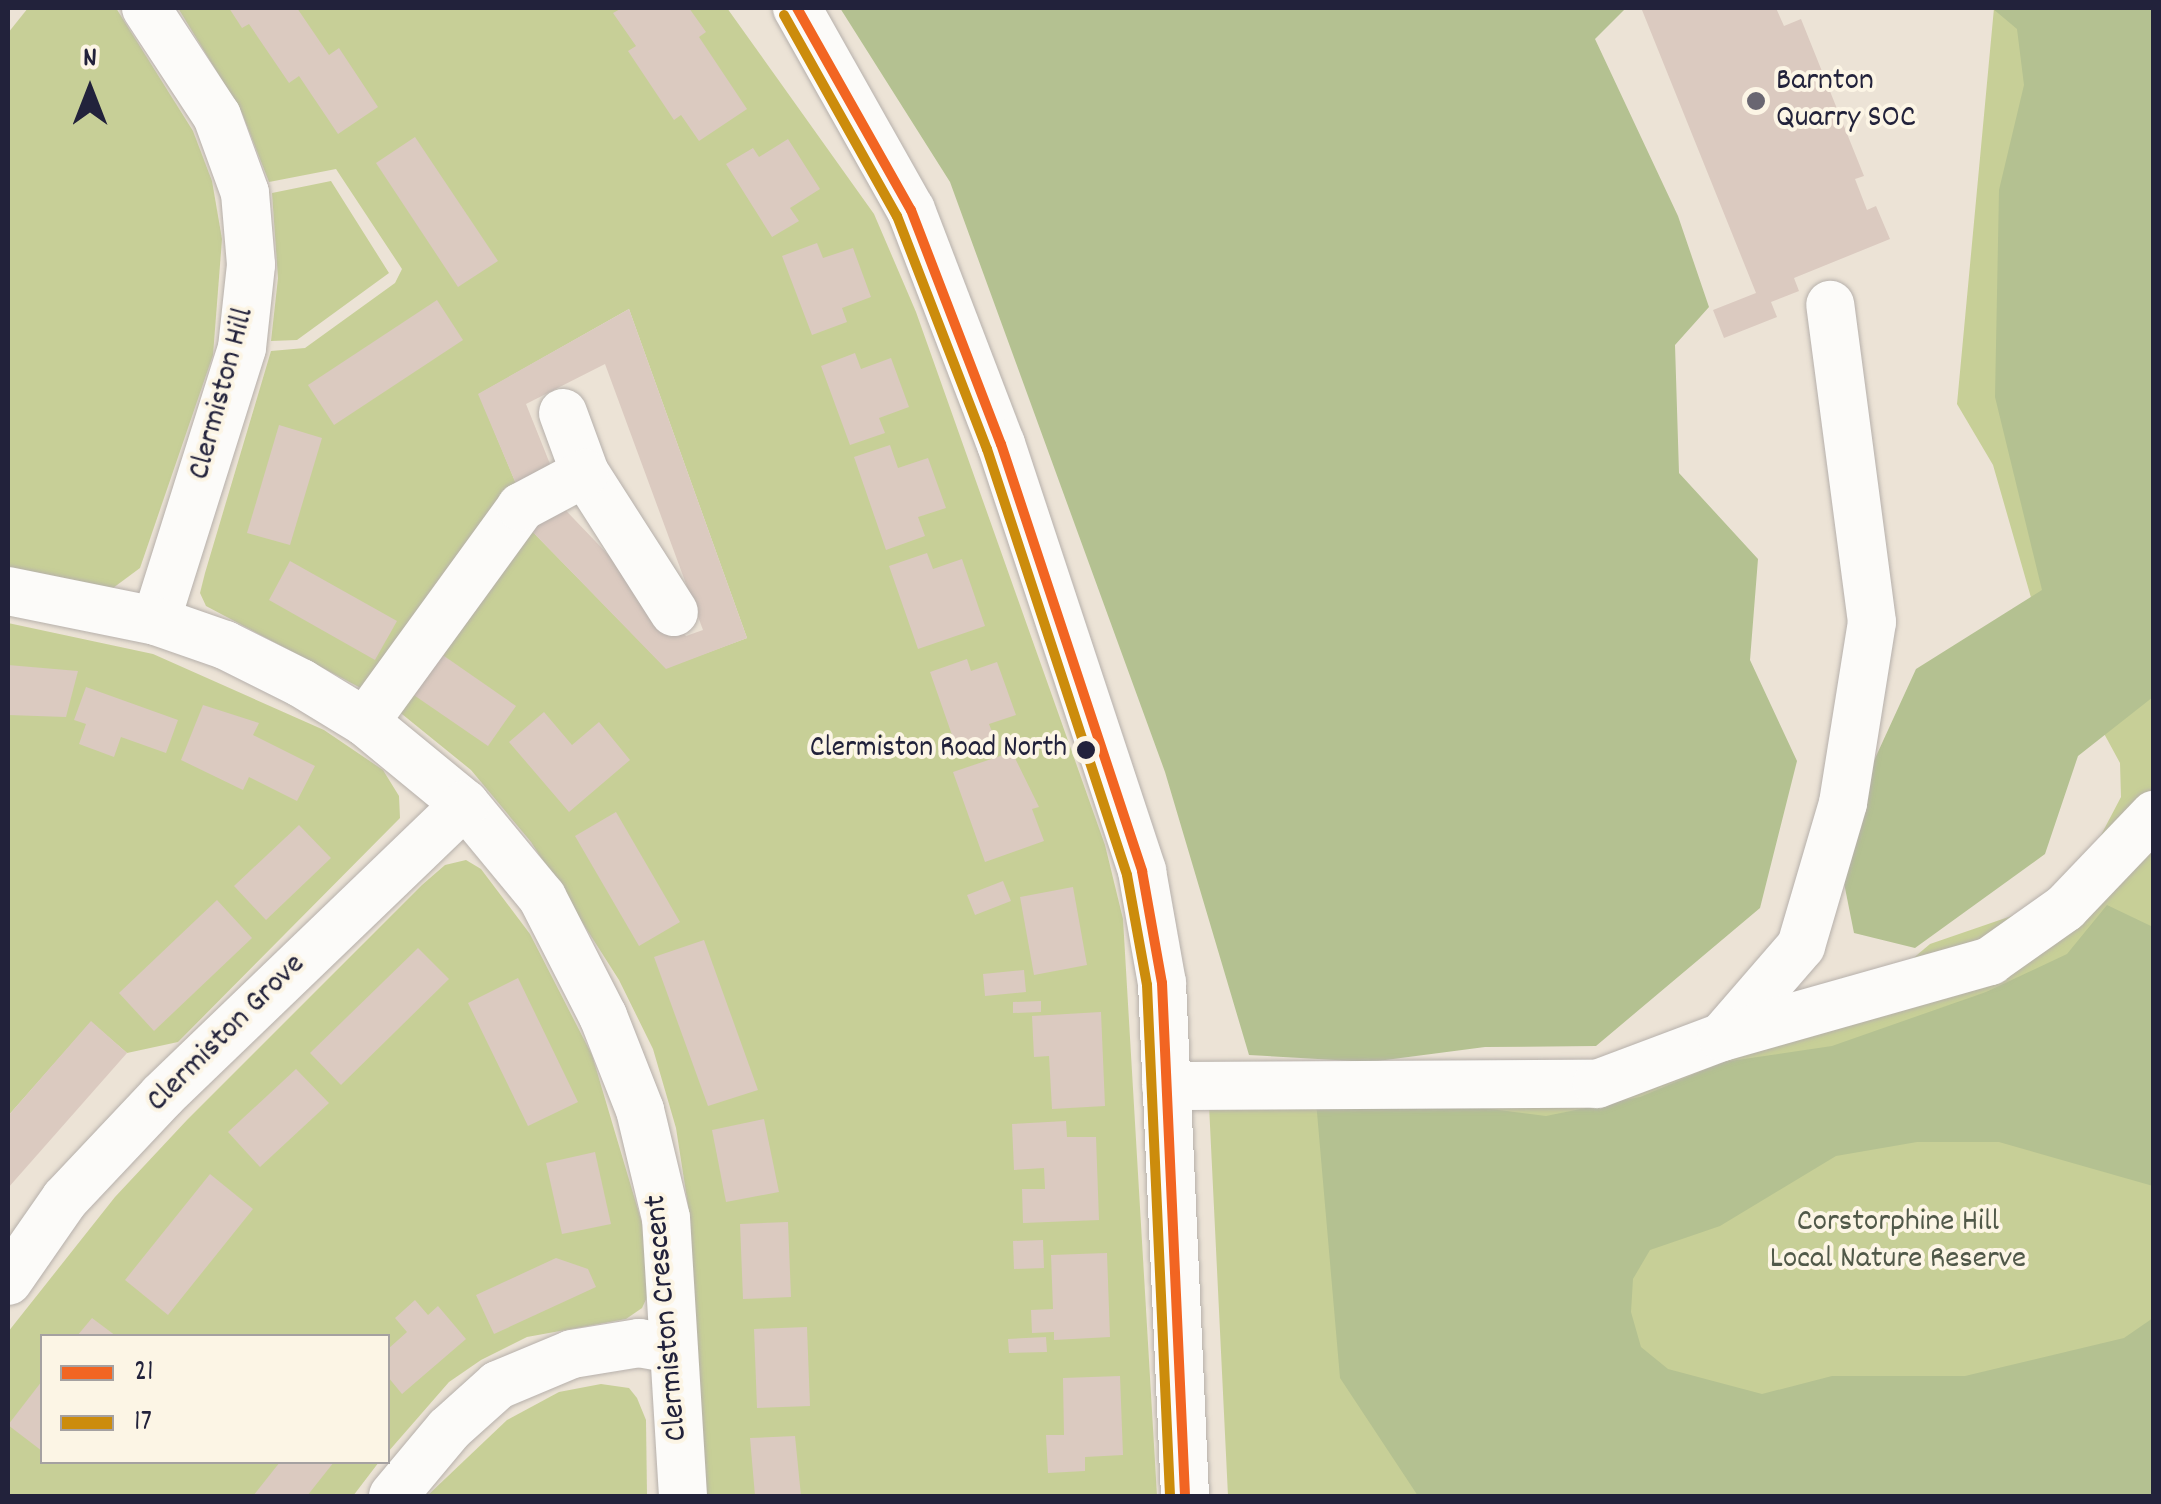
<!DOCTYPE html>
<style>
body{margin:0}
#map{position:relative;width:2161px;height:1504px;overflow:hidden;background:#ece3d6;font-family:Dekko,sans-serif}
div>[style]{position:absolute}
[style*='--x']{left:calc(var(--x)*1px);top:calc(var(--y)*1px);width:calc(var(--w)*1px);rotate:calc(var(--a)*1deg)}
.green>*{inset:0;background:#c7cf97}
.forest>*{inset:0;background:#b4c191}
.building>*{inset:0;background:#dbcac0}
.roads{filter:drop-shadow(0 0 2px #b6b0ab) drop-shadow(0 0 2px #b6b0ab)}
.minor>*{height:48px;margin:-24px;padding:0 24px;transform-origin:24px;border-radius:24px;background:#fcfbf9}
.bus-1>*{height:10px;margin:-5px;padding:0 5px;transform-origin:5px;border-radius:5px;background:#f26522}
.bus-2>*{height:10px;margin:-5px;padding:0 5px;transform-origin:5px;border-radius:5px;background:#cc8c0c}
.dots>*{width:28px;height:28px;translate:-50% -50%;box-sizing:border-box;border:5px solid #fcf5e5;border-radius:50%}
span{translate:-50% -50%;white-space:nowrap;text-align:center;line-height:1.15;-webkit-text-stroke:8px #fcf5e5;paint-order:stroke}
.bus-label{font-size:30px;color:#22223b}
.right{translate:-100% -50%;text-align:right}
.poi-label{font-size:32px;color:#22223b}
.left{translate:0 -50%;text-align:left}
.street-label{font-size:32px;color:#22223b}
.park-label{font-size:32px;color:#515949}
.frame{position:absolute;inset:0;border:10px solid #22223b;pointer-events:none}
.legend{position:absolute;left:40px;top:1334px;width:350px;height:130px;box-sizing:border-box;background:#fcf5e5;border:2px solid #a5a1a1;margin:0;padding:12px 18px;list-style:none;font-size:30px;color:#22223b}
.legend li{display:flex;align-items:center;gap:20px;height:50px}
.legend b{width:50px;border:2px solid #a5a1a1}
.north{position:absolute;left:40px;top:40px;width:100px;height:100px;-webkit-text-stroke:8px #fcf5e5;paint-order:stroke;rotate:0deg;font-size:28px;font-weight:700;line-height:40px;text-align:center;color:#22223b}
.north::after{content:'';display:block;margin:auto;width:35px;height:45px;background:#22223b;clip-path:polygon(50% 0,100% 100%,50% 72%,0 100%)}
</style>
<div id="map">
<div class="green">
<i style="clip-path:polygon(28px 8px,116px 8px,193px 131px,212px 181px,222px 239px,213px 355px,140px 568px,113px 588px,8px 571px,8px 33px)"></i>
<i style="clip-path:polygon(178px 8px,727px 8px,874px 214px,916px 312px,1105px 845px,1123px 919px,1157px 1496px,702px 1496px,690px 1218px,676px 1128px,653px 1049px,619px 980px,531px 842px,471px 770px,392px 706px,523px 522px,666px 668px,747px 638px,629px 309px,479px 394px,519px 491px,372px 694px,206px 606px,200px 593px,205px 573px,271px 351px,305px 348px,395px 283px,402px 269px,336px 169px,269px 182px,242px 113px)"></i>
<i style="clip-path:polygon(1994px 8px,2153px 8px,2153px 1496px,1228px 1496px,1209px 1105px,1550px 1099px,1904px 966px,1930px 944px,2038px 907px,2100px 837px,2121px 797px,2120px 763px,2032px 601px,1993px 465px,1957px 404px)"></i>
<i style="clip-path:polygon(331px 181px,389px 273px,297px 340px,271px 341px,278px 278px,272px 193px)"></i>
<i style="clip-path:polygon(8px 623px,153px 654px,324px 730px,383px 770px,399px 796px,400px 818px,178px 1042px,127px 1053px,91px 1022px,8px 1116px)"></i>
<i style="clip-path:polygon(466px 860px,481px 869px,530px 934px,592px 1055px,647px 1240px,650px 1291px,642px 1308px,626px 1319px,527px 1337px,481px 1360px,449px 1382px,388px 1452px,388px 1336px,42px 1336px,42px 1462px,379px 1462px,353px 1496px,8px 1496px,8px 1332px,115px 1197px,187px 1120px,422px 885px,445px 865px)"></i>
<i style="clip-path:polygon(601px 1384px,629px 1388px,637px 1398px,646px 1420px,647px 1496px,427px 1496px,507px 1420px,559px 1392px)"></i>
</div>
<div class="forest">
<i style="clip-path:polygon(840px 8px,1626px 8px,1595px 39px,1678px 216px,1709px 307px,1675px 345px,1679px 473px,1758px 559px,1750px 660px,1797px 761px,1760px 908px,1596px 1046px,1485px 1047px,1370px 1062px,1249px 1055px,1165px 772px,950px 182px)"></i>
<i style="clip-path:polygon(1992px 8px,2153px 8px,2153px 697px,2078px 756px,2045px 854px,1915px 948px,1854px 933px,1841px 868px,1872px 765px,1916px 669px,2042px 590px,1995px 397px,1999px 190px,2024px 85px,2017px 29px)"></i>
<i style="clip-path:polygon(2107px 905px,2153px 927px,2153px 1186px,1999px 1142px,1917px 1142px,1836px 1156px,1720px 1226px,1650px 1250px,1633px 1279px,1631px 1312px,1641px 1347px,1668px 1369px,1762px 1394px,1832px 1376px,1965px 1376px,2124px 1338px,2153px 1318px,2153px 1496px,1418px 1496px,1340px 1378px,1316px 1101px,1413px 1099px,1546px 1116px,1640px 1097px,1723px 1062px,1832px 1046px,1986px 992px,2067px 954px)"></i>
</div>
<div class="building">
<i style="clip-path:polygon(229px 8px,297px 8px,329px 55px,339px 48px,378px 107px,338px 134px,299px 76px,289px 83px,249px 24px,242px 28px)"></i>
<i style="clip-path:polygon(622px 8px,689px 8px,706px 32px,699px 37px,747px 109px,699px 141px,681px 115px,674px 120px,628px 51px,636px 46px,613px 13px)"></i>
<i style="clip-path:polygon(1650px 8px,1776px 8px,1784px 26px,1801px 19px,1864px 176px,1855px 179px,1867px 210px,1876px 206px,1890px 239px,1794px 278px,1799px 291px,1771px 302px,1777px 317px,1724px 338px,1713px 310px,1756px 293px,1642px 10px)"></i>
<i style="clip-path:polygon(415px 137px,498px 261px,458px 287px,376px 163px)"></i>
<i style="clip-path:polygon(788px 139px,820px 189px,790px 208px,799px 221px,772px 237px,726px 164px,753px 148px,759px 157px)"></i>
<i style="clip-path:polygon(817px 243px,823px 258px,853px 248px,871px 297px,842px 308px,847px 322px,812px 335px,782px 256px)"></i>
<i style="clip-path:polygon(437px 300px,463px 340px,334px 425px,308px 385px)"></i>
<i style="clip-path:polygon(629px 309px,747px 638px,666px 669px,523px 522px,552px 496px,686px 636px,703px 630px,605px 364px,526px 404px,552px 469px,519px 491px,478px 394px)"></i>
<i style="clip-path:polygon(855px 353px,861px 369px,891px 358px,909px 407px,879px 418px,885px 433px,850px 445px,821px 366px)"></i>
<i style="clip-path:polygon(279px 425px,322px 438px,290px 545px,247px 533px)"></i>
<i style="clip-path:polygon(890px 445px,898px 468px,928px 458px,946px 508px,918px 517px,925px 536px,886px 550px,854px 457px)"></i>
<i style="clip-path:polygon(927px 553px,933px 569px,962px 559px,985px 626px,918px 649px,889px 566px)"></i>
<i style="clip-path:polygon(290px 561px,397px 621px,375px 660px,269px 600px)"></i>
<i style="clip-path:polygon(434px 649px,516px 706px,488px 746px,405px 689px)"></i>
<i style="clip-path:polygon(967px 659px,971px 671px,997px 662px,1016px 715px,989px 724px,996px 742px,959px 755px,930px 672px)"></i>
<i style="clip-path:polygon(8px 665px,78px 671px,66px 717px,8px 715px)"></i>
<i style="clip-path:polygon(86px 687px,178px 720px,166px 753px,121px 737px,114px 757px,79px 744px,86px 724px,74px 720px)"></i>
<i style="clip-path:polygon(203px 705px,259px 723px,253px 735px,315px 766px,297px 801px,249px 777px,243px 790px,181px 760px)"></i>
<i style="clip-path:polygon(544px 712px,572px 745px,599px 722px,630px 760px,569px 812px,509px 742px)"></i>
<i style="clip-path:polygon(1012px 752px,1039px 807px,1032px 809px,1044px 841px,985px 862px,953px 772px)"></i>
<i style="clip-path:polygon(616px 812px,680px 922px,639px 946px,575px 836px)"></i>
<i style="clip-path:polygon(299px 825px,331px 858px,266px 920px,234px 886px)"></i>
<i style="clip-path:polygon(1003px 881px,1011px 901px,975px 915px,967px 895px)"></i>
<i style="clip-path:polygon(1073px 887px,1087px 965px,1034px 975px,1020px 897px)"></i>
<i style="clip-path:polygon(217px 900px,252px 938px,154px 1031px,119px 993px)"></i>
<i style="clip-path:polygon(704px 940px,758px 1090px,708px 1106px,654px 957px)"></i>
<i style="clip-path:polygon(418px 948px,449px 979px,341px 1085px,310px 1053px)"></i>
<i style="clip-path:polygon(1024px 970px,1026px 992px,985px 996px,983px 974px)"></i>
<i style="clip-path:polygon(518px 978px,578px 1102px,528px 1126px,468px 1003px)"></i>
<i style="clip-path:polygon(1041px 1001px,1041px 1012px,1013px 1013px,1013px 1002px)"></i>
<i style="clip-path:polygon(1101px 1012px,1105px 1106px,1052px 1109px,1049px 1056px,1034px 1057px,1032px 1016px)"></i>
<i style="clip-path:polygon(91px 1021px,127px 1053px,8px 1188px,8px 1116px)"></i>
<i style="clip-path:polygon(296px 1069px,329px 1103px,260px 1167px,228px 1132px)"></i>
<i style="clip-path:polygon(764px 1119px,779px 1192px,726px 1202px,712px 1130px)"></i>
<i style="clip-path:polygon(1066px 1121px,1067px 1137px,1096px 1137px,1099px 1220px,1023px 1223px,1022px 1189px,1045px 1189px,1044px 1168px,1014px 1170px,1012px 1124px)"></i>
<i style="clip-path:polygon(595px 1152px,611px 1224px,562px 1234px,546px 1163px)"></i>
<i style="clip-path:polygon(210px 1174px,253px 1209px,168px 1315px,125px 1280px)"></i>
<i style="clip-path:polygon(788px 1222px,791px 1297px,743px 1299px,740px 1224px)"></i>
<i style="clip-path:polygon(1043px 1240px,1044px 1268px,1014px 1269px,1013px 1241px)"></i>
<i style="clip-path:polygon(1107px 1253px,1110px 1337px,1054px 1340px,1054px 1332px,1032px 1333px,1031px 1310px,1053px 1309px,1051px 1255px)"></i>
<i style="clip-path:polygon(556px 1258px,588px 1269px,596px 1287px,494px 1334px,476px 1295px)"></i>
<i style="clip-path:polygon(415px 1300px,428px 1315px,438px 1306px,466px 1339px,402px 1394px,388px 1377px,388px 1349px,407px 1332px,395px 1318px)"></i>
<i style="clip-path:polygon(92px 1318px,116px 1336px,77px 1336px)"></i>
<i style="clip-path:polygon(807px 1327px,810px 1406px,757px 1408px,754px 1329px)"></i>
<i style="clip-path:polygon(1046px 1337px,1047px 1352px,1009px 1353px,1008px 1339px)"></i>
<i style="clip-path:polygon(1120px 1376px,1123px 1455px,1085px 1457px,1085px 1471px,1048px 1473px,1046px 1435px,1064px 1435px,1063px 1378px)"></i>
<i style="clip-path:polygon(42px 1381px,42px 1451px,8px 1425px)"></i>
<i style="clip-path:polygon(795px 1436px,801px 1496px,755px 1496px,750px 1438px)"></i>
<i style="clip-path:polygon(280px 1462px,334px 1462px,307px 1496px,253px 1496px)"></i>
</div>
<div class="roads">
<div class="minor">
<i style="--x:146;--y:8;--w:129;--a:56.7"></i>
<i style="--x:217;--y:116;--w:82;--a:70"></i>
<i style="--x:245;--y:193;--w:72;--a:85.2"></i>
<i style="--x:251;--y:265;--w:83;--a:96.2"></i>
<i style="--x:242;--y:348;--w:286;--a:107.5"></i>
<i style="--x:797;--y:8;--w:232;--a:60.6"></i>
<i style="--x:911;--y:210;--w:251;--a:69"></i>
<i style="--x:1001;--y:444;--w:450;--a:71.7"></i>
<i style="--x:1142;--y:871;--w:114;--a:79.9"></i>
<i style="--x:1162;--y:983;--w:514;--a:87.43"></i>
<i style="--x:563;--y:413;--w:64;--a:69.9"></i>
<i style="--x:585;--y:473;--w:165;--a:57.4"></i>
<i style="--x:8;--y:591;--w:151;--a:11.5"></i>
<i style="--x:156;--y:621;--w:73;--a:19.2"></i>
<i style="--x:225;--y:645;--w:85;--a:26.6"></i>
<i style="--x:301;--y:683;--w:75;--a:31.4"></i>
<i style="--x:365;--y:722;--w:129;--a:39.4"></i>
<i style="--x:465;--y:804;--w:121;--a:50.4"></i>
<i style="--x:542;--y:897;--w:134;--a:62.9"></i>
<i style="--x:603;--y:1016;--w:101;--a:68.5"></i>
<i style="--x:640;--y:1110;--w:111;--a:76.5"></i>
<i style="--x:666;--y:1218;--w:279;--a:86.5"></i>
<i style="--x:365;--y:722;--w:266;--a:-54"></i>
<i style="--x:521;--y:507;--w:72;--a:-28"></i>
<i style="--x:1723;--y:1036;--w:119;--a:-49.1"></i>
<i style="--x:1801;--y:946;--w:149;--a:-73.6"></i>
<i style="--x:1843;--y:803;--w:183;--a:-80.9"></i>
<i style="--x:1872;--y:622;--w:320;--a:-97.5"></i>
<i style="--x:1166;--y:1086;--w:431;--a:-0.3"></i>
<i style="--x:1597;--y:1084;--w:134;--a:-20.6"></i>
<i style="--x:1722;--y:1037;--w:279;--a:-15.8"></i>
<i style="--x:1990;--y:961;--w:92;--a:-35.2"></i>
<i style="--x:2065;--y:908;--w:129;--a:-46.3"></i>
<i style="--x:8;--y:1281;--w:100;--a:-55.2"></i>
<i style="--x:65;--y:1199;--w:143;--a:-46.7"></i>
<i style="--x:163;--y:1095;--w:419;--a:-43.9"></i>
<i style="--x:393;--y:1496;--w:87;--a:-50.1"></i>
<i style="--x:449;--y:1429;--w:66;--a:-41.9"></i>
<i style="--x:498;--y:1385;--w:80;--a:-22.7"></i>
<i style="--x:572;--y:1354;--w:68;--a:-9.3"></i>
<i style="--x:639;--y:1343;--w:35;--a:10"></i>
</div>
</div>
<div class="bus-1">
<i style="--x:797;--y:8;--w:232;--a:60.6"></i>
<i style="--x:911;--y:210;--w:251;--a:69"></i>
<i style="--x:1001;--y:444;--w:450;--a:71.7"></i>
<i style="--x:1142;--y:871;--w:114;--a:79.9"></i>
<i style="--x:1162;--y:983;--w:514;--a:87.43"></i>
</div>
<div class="bus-2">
<i style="--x:784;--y:15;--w:231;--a:60.7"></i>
<i style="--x:897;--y:216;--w:250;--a:68.9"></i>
<i style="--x:987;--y:449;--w:448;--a:71.8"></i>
<i style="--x:1127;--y:875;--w:112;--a:79.7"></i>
<i style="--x:1147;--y:985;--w:512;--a:87.42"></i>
</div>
<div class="dots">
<i style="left:1756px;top:101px;background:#696671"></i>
<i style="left:1086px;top:750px;background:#22223b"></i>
</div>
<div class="bus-label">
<span class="right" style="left:1067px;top:750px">Clermiston Road North</span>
</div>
<div class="poi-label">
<span class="left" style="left:1776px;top:101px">Barnton<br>Quarry SOC</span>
</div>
<div class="street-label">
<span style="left:223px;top:394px;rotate:-75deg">Clermiston Hill</span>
<span style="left:227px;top:1034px;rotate:-45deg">Clermiston Grove</span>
<span style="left:668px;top:1318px;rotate:-95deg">Clermiston Crescent</span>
</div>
<div class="park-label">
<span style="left:1898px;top:1242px">Corstorphine Hill<br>Local Nature Reserve</span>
</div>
<div class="frame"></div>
<ul class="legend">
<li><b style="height:12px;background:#f26522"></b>21</li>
<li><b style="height:12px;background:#cc8c0c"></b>17</li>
</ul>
<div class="north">N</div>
</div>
